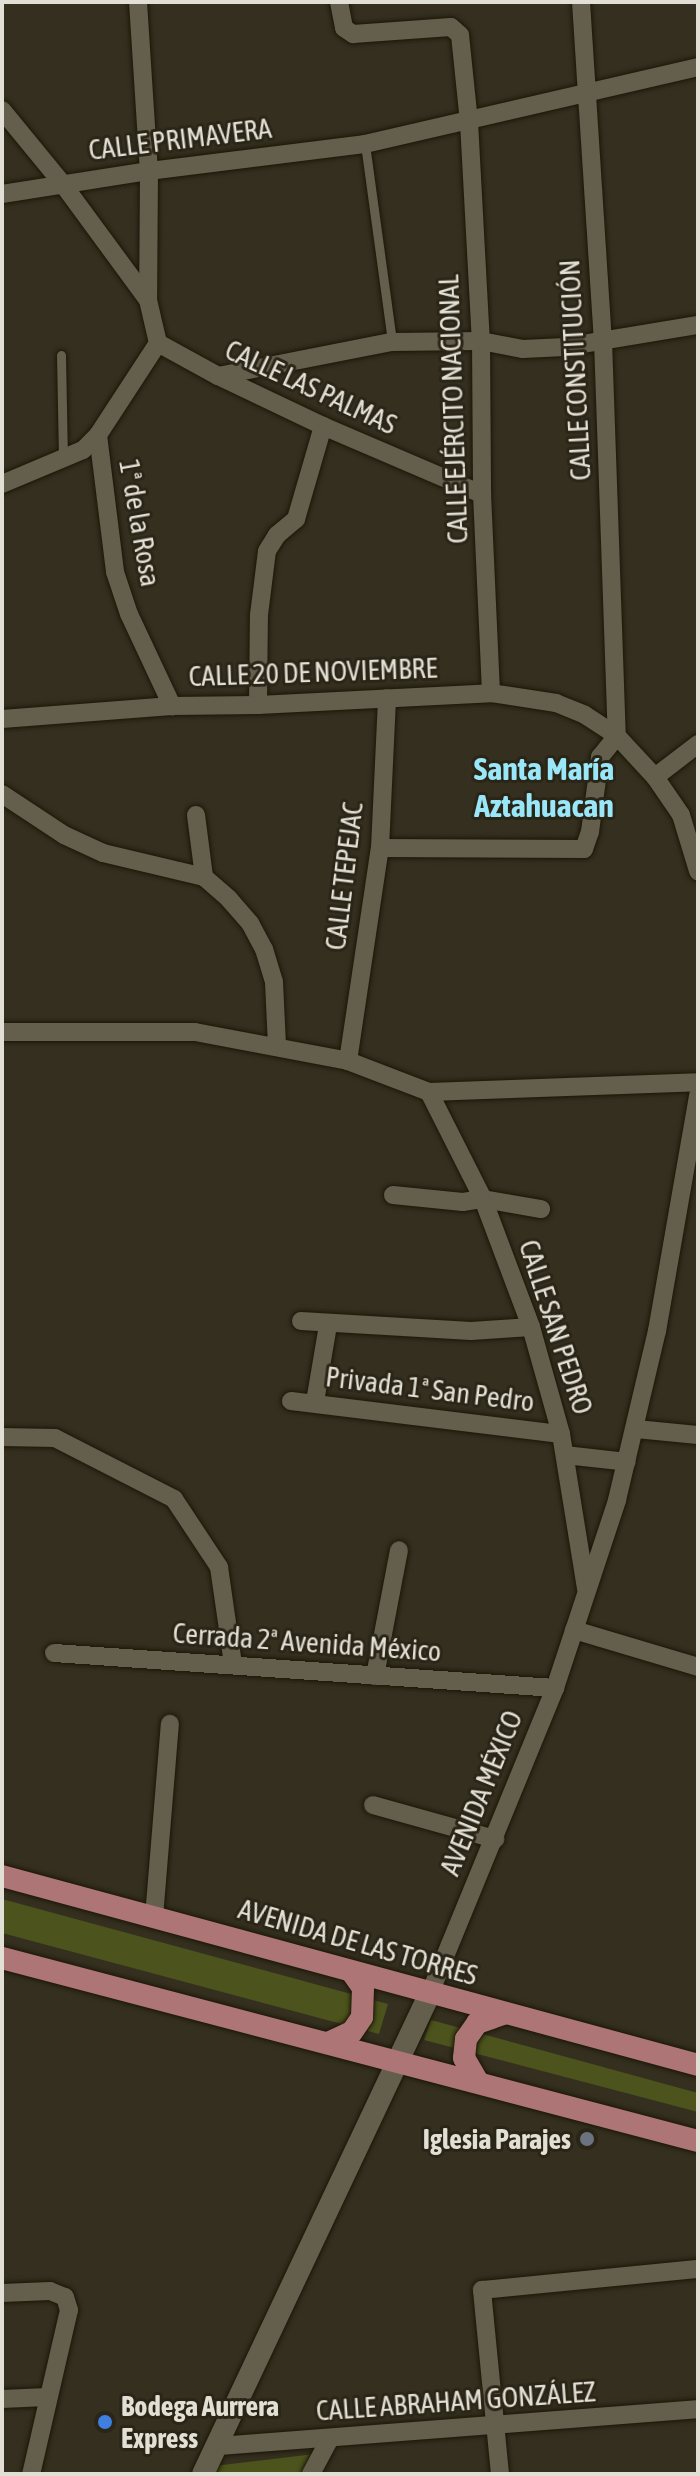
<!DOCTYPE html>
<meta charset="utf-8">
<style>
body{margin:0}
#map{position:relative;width:700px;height:2476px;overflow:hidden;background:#342f1f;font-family:"Asap Condensed",sans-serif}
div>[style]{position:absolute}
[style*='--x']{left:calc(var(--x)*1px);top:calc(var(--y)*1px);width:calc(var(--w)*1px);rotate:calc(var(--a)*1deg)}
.green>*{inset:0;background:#4c531c}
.roads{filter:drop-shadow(0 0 2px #1b1708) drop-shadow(0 0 2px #1b1708)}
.service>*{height:9px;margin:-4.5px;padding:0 4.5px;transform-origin:4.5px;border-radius:4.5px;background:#645e4d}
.minor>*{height:18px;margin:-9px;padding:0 9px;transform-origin:9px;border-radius:9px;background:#645e4d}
.tertiary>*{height:22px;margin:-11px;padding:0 11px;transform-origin:11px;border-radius:11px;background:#645e4d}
.primary>*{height:22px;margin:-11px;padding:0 11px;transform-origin:11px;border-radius:11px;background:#ae7576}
.dots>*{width:22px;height:22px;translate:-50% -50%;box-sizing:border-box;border:4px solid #2a2516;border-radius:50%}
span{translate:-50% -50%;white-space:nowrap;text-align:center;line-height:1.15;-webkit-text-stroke:6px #2a2516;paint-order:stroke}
.street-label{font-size:28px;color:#e2dfd5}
.poi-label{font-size:28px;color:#e2dfd5;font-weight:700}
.right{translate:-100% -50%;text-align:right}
.left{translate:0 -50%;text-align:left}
.quarter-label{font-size:32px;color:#99e7f8;font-weight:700}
.frame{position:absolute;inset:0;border:4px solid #e2dfd5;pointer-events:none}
</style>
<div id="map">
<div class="green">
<i style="clip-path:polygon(2px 1899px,388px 2004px,379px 2034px,2px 1933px)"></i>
<i style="clip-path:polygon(431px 2020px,698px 2093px,698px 2112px,424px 2040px)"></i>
<i style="clip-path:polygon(314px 2454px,304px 2474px,202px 2474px,205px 2467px)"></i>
</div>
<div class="roads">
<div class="service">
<i style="--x:365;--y:144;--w:200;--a:82.2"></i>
<i style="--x:61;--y:355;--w:105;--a:88.9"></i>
</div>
<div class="minor">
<i style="--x:138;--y:2;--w:169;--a:86.3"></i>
<i style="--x:149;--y:171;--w:129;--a:90.4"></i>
<i style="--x:339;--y:2;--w:26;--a:79"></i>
<i style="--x:344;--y:28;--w:11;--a:34"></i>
<i style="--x:353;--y:34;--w:98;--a:-4.1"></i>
<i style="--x:451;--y:27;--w:12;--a:42"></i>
<i style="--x:460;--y:35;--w:87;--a:84.1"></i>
<i style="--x:469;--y:122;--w:219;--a:86.9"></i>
<i style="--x:481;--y:341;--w:153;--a:89.6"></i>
<i style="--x:482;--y:494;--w:199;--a:87.4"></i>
<i style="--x:581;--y:2;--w:340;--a:86.3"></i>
<i style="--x:603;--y:341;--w:395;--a:88"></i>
<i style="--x:2;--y:110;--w:94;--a:50.6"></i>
<i style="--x:62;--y:183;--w:145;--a:53.7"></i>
<i style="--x:148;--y:300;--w:44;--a:76.9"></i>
<i style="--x:158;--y:343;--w:68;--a:28.8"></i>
<i style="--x:218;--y:376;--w:116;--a:25.5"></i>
<i style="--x:323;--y:426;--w:173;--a:23.2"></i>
<i style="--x:2;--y:194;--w:149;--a:-8.9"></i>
<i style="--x:149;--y:171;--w:218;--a:-7.1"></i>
<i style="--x:365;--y:144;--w:342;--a:-13"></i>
<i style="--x:218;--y:376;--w:177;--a:-11.1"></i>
<i style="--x:392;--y:342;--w:89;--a:-0.6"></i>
<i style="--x:481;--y:341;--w:43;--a:10.8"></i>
<i style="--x:523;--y:349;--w:42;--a:-2.7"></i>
<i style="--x:565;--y:347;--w:135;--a:-9.4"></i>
<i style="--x:98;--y:435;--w:138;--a:82.9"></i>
<i style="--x:115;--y:572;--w:44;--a:71.6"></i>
<i style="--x:129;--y:614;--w:102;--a:64.9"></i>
<i style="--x:2;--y:484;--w:88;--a:-22.8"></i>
<i style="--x:83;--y:450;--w:21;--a:-45"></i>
<i style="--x:98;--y:435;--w:110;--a:-56.9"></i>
<i style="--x:258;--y:705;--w:90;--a:-89.4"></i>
<i style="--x:259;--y:615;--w:64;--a:-82.9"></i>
<i style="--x:267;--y:551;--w:19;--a:-58"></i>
<i style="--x:277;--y:535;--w:25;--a:-40"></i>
<i style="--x:296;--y:519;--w:97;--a:-73.8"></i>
<i style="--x:2;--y:719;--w:170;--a:-4.4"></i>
<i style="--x:172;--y:706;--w:86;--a:-0.7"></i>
<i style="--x:258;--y:705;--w:233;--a:-2.9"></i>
<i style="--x:491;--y:693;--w:66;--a:8.7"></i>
<i style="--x:556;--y:703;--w:31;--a:22"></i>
<i style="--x:585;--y:715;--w:38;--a:33"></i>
<i style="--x:617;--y:736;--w:56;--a:47.2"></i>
<i style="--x:655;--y:777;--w:46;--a:55.6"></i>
<i style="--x:681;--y:815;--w:59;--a:73.1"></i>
<i style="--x:655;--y:777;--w:54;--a:-37.5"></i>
<i style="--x:2;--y:794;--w:74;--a:33.5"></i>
<i style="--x:64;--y:835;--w:43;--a:24.8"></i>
<i style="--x:103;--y:853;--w:104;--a:13.4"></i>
<i style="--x:204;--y:877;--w:33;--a:41"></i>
<i style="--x:229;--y:899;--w:32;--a:49"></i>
<i style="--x:250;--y:923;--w:30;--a:62"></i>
<i style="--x:264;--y:949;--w:34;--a:73"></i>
<i style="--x:274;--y:982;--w:63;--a:87.3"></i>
<i style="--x:196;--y:815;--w:63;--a:82.6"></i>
<i style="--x:380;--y:848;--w:204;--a:0.3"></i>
<i style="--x:584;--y:849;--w:18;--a:-71"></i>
<i style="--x:590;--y:832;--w:76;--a:-82.4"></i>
<i style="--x:600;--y:757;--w:27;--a:-51"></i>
<i style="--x:2;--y:1032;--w:193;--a:0"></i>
<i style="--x:195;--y:1032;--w:156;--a:10.7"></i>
<i style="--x:348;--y:1061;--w:87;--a:20.9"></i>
<i style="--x:429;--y:1092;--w:269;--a:-2.1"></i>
<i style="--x:348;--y:1061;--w:215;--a:-81.5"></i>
<i style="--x:380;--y:848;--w:150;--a:-87.3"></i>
<i style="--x:429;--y:1092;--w:120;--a:63.2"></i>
<i style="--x:483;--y:1199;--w:137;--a:69.4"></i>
<i style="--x:531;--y:1327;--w:111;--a:74.3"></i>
<i style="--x:561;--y:1434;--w:157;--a:80.8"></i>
<i style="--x:393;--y:1195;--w:70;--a:5.7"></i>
<i style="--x:463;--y:1202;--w:20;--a:-9"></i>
<i style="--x:483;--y:1199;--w:59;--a:9.8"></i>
<i style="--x:301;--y:1321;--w:170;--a:3.4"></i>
<i style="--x:471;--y:1331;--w:60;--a:-3.8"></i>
<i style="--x:291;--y:1401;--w:272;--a:7"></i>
<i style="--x:315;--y:1402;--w:78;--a:-80.4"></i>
<i style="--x:636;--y:1429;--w:62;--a:5.5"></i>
<i style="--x:2;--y:1437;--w:53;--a:1.1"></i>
<i style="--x:55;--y:1438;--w:134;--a:27.1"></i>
<i style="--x:174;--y:1499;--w:82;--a:56.5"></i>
<i style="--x:219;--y:1567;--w:98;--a:81.8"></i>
<i style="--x:565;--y:1455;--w:62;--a:6.4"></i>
<i style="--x:574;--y:1630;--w:129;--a:16.6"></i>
<i style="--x:54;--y:1653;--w:502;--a:4"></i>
<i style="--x:375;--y:1676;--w:128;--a:-79.2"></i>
<i style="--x:373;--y:1805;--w:127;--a:15.6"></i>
<i style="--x:154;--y:1917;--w:194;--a:-85.3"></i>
<i style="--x:430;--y:1993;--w:330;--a:-67.7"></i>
<i style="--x:555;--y:1688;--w:198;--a:-71.7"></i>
<i style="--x:617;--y:1500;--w:174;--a:-76.7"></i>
<i style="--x:657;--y:1331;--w:240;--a:-80.1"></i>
<i style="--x:2;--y:2293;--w:48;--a:-2.4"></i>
<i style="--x:50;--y:2291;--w:16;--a:22"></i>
<i style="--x:65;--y:2297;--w:14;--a:73"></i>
<i style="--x:69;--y:2310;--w:168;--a:103"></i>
<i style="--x:2;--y:2399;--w:45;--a:-2.5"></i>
<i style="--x:218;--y:2446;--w:481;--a:-4.4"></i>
<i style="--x:311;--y:2474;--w:38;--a:-62"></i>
<i style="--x:500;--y:2474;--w:185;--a:-95.6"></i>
<i style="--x:482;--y:2290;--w:217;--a:-5.6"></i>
</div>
<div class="tertiary">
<i style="--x:203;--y:2474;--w:532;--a:-64.74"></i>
</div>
<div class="primary">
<i style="--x:2;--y:1876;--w:721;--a:15.19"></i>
<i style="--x:2;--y:1958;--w:720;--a:14.73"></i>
<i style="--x:328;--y:2043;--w:26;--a:-25"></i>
<i style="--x:352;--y:2032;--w:18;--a:-56"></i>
<i style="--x:362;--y:2017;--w:29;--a:-88"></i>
<i style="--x:363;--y:1988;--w:19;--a:-125"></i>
<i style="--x:478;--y:2082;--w:28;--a:-120"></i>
<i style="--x:464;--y:2058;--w:19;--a:-84"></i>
<i style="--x:466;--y:2039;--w:19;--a:-55"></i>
<i style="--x:477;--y:2023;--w:28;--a:-19"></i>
</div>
</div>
<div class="dots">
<i style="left:587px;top:2139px;background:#6b7280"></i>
<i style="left:105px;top:2422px;background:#3f7fe0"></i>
</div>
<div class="street-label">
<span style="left:180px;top:139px;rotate:-7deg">CALLE PRIMAVERA</span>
<span style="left:575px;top:370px;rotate:-93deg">CALLE CONSTITUCIÓN</span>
<span style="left:311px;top:387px;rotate:25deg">CALLE LAS PALMAS</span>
<span style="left:453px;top:409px;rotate:-92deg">CALLE EJÉRCITO NACIONAL</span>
<span style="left:140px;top:523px;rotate:80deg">1ª de la Rosa</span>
<span style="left:313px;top:672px;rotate:-2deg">CALLE 20 DE NOVIEMBRE</span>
<span style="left:344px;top:876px;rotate:-83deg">CALLE TEPEJAC</span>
<span style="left:556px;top:1327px;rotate:72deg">CALLE SAN PEDRO</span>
<span style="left:430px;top:1389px;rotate:7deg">Privada 1ª San Pedro</span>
<span style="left:307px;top:1642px;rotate:4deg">Cerrada 2ª Avenida México</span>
<span style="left:481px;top:1793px;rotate:-68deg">AVENIDA MÉXICO</span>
<span style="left:358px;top:1942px;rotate:16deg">AVENIDA DE LAS TORRES</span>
<span style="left:456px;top:2401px;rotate:-4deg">CALLE ABRAHAM GONZÁLEZ</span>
</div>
<div class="poi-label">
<span class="right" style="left:571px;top:2139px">Iglesia Parajes</span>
<span class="left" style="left:121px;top:2422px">Bodega Aurrera<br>Express</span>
</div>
<div class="quarter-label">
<span style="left:544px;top:788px">Santa María<br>Aztahuacan</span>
</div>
<div class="frame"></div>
</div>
